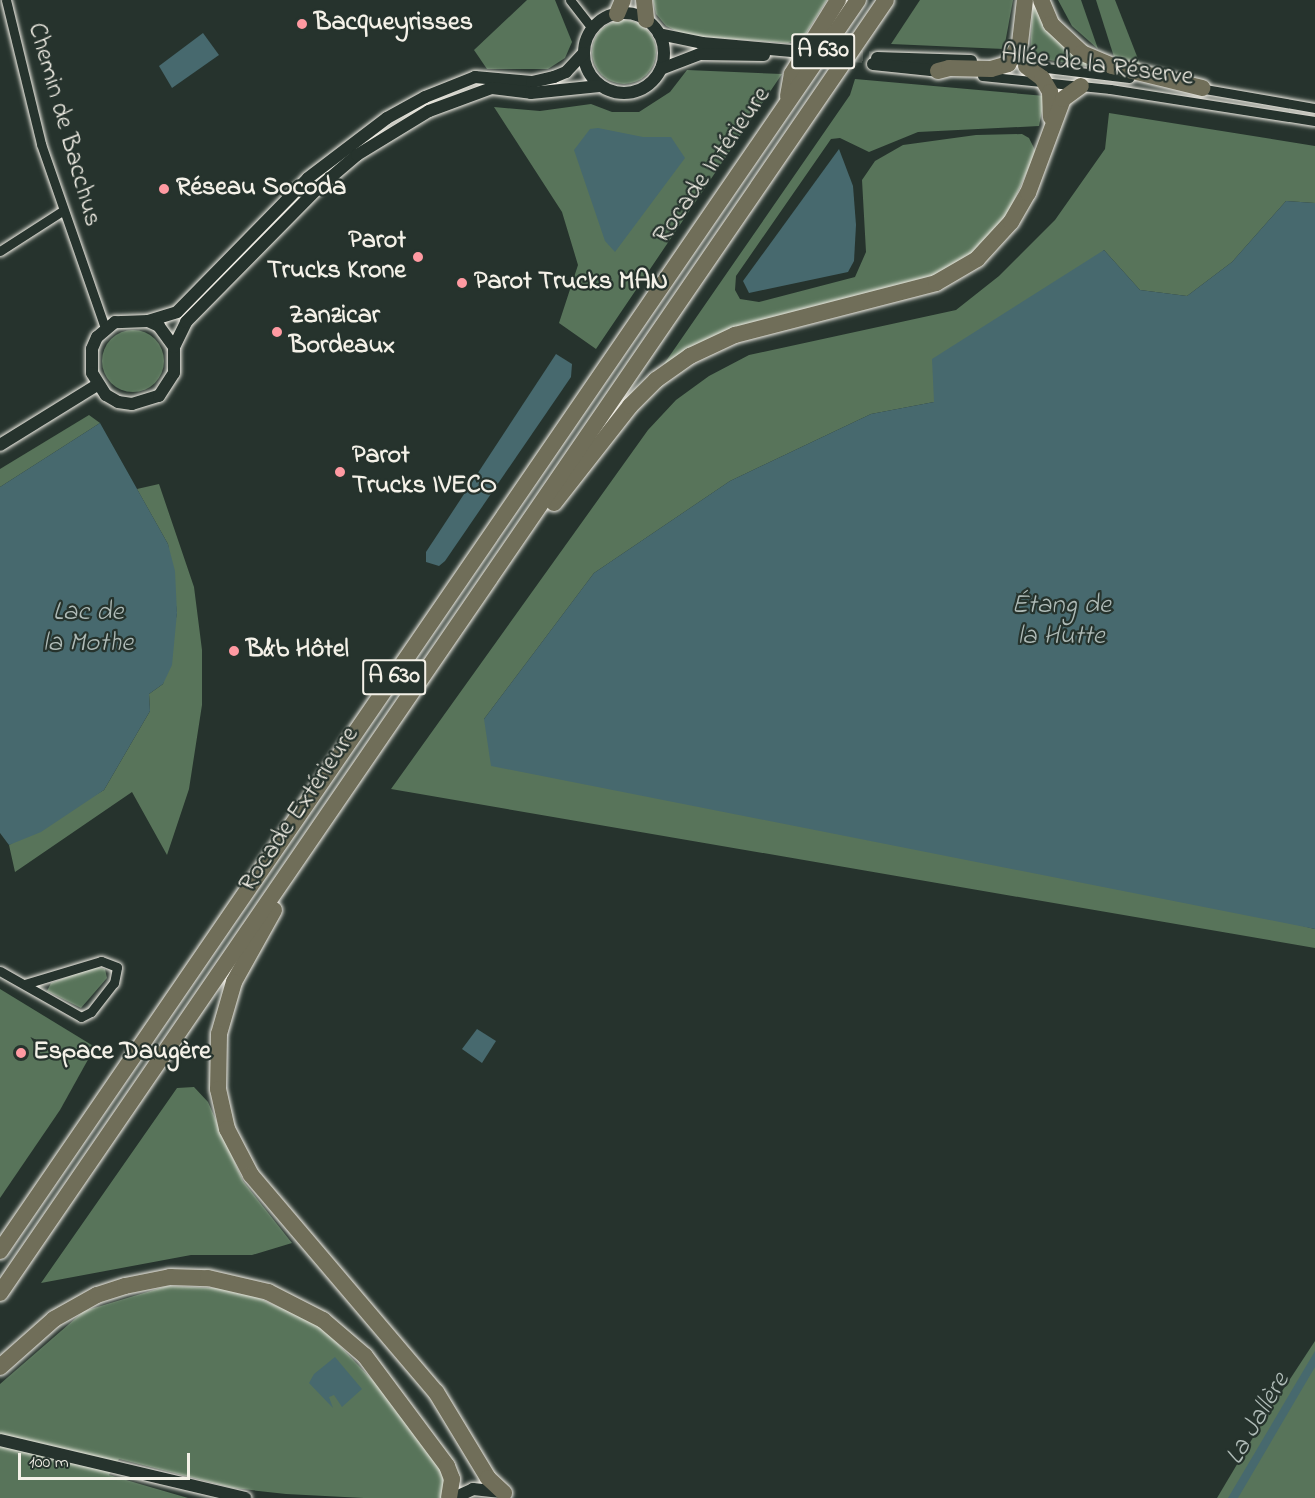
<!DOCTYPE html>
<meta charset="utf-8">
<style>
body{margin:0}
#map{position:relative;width:1315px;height:1498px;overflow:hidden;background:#26332d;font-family:"Indie Flower",sans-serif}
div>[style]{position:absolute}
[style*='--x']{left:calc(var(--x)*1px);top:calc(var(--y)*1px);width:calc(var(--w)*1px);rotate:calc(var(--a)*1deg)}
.green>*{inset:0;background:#58745a}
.round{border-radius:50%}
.water>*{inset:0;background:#47696e}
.secondary-tunnel>*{height:12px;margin-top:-6px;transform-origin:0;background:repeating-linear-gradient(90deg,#455049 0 12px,transparent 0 18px)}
.roads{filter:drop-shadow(0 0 2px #f4f1e8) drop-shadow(0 0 2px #f4f1e8)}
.street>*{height:9px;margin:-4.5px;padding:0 4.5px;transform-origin:4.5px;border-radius:4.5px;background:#26332d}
.secondary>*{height:12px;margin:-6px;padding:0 6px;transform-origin:6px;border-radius:6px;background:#26332d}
.secondary>.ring{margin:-6px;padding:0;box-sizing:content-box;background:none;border:12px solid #26332d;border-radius:50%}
.highway>*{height:16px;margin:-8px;padding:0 8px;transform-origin:8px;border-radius:8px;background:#706e59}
.dots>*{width:16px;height:16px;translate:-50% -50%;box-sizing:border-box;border:3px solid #26332d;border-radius:50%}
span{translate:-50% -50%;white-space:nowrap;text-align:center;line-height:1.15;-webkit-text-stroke:4.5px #26332d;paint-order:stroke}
.shield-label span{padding:2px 4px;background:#26332d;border:2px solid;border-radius:4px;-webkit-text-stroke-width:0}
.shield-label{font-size:24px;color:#f4f1e8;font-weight:700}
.poi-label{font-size:26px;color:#f4f1e8;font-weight:700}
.left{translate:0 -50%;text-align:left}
.right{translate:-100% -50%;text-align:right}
.street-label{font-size:26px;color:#f4f1e8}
.water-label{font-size:27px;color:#afbbb7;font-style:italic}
.scale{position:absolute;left:18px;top:1453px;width:172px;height:27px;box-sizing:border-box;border:3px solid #f4f1e8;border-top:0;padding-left:8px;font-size:18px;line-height:21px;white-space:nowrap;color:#f4f1e8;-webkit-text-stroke:4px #26332d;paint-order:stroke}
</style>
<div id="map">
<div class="green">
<i style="clip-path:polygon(527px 0,555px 0,572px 42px,565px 58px,548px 69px,487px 69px,474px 50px)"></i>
<i style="clip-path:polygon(653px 0,827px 0,803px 38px,788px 43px,687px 36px,666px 26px,656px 14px)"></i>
<i style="clip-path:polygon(920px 0,1013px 0,1004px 49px,891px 44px)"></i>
<i style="clip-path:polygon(1033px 0,1046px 30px,1092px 67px,1030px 57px)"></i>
<i style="clip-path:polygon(1058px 0,1081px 0,1098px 49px,1072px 26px)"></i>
<i style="clip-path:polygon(1096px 0,1115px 0,1140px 64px,1114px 57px)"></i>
<i class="round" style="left:592px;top:20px;width:64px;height:64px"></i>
<i style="clip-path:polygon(687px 70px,782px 74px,596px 349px,559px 323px,578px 265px,562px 212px,494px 107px,540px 111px,591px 104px,612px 112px,639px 112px,670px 92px)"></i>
<i style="clip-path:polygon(855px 79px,1045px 96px,1039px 126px,918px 132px,869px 152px,840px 138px,831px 139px,736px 276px,735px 290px,740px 299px,759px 302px,855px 277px,866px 252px,862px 180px,875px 161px,903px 145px,976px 135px,1022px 134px,1029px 138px,1036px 152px,1005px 220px,976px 253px,934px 276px,664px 364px,850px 95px)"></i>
<i style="clip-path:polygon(1109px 113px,1315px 146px,1315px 203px,1286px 201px,1232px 262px,1187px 296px,1140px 290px,1104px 250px,934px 402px,871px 414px,730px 481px,594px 573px,484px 719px,1315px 929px,1315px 948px,391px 789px,648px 430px,676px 400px,709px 376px,749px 355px,956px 310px,999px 276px,1055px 220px,1105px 149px)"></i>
<i class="round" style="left:102px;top:330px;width:62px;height:62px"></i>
<i style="clip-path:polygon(89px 415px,100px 423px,0 487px,0 469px)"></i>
<i style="clip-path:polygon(159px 484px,194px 587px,202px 650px,202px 705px,189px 789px,167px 855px,132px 792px,15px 872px,9px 845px,104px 790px,150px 711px,149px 694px,163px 684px,177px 613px,168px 544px,137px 489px)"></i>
<i style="clip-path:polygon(94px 967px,105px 969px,107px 978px,81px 1008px,47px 991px,51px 983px)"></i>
<i style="clip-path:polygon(0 989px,95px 1047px,60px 1110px,0 1198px)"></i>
<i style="clip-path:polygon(194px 1087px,208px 1102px,243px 1181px,292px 1243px,252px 1255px,191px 1255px,41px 1283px,177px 1088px)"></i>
<i style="clip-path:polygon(167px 1286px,238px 1289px,320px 1325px,400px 1409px,431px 1449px,445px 1482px,444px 1494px,441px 1498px,364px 1498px,286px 1494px,233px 1488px,119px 1459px,109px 1475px,188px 1498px,0 1498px,0 1384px,84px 1311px)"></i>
<i style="clip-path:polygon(1315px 1341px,1315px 1498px,1217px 1498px,1267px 1414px)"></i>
</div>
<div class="water">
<i style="clip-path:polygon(203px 33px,219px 55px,172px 88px,159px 66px)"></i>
<i style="clip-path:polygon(598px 128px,643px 137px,671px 137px,685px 158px,615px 252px,605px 241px,574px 150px,590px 129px)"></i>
<i style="clip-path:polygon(839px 149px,853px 186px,856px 225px,854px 261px,848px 272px,749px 293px,743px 281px)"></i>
<i style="clip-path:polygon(1286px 201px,1315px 203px,1315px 929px,491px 766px,484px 719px,594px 573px,730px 481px,871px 414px,934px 402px,932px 359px,1104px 250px,1140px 290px,1187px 296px,1232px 262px)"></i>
<i style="clip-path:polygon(556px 354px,572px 364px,571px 377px,445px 561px,439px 566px,426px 562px,426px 552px)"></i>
<i style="clip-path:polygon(100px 423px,168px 544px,175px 571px,177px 613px,172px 665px,163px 684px,149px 694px,150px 711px,104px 790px,41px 832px,9px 845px,0 833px,0 487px)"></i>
<i style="clip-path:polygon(477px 1029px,496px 1041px,482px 1063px,462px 1049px)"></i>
<i style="clip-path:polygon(1315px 1351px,1315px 1367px,1238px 1498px,1228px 1498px)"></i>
<i style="clip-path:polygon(335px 1357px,362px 1389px,342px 1407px,334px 1395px,329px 1397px,333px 1408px,309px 1383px,314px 1374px)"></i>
</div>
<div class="secondary-tunnel">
<i style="--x:815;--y:53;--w:62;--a:4.6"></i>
</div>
<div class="roads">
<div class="street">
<i style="--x:6;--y:0;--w:148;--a:76.3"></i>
<i style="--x:41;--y:144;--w:195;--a:70.8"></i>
<i style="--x:570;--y:0;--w:36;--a:52"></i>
<i style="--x:1030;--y:66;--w:100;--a:6.9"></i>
<i style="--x:982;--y:76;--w:129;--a:5.8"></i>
<i style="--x:1110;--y:89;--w:207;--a:8.9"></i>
<i style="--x:1199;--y:88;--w:118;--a:9.8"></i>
<i style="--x:0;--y:251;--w:74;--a:-32.8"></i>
<i style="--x:0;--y:971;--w:93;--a:29.6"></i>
<i style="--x:81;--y:1017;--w:11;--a:-27"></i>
<i style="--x:91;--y:1012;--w:37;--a:-52"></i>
<i style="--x:114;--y:983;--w:16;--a:-79"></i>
<i style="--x:117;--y:967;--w:17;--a:-159"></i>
<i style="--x:101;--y:961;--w:79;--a:163.2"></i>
</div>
<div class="secondary">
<i class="ring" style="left:584px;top:13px;width:68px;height:68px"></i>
<i style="--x:659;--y:34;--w:44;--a:11.8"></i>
<i style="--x:702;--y:43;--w:90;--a:5.1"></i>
<i style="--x:877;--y:58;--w:94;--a:1.8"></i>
<i style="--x:873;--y:64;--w:65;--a:6.1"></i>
<i style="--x:661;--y:69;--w:42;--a:-21"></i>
<i style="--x:700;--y:54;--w:64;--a:0.9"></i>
<i style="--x:148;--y:321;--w:30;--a:-17"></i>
<i style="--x:177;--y:312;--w:187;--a:-45.6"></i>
<i style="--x:308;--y:178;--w:99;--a:-37.2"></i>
<i style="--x:387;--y:118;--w:43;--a:-28.9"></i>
<i style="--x:425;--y:97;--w:54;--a:-21.8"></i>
<i style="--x:475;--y:77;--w:57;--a:5"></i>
<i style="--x:532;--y:82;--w:23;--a:-13"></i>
<i style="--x:554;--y:77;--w:13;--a:-23"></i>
<i style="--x:566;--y:72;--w:26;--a:-47"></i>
<i style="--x:174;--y:347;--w:26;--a:-126"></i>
<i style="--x:159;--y:326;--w:12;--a:-156"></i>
<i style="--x:148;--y:321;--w:33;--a:178"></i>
<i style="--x:115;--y:322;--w:23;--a:140"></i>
<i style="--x:97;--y:337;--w:13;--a:113"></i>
<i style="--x:92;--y:349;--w:24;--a:90"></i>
<i style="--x:92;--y:373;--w:26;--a:58"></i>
<i style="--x:106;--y:395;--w:14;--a:30"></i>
<i style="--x:118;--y:402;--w:14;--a:8"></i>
<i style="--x:132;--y:404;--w:28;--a:-17"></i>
<i style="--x:159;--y:396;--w:27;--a:-57"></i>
<i style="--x:174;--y:373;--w:26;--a:-90"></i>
<i style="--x:174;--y:347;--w:28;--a:-64"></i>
<i style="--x:186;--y:322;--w:185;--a:-45.4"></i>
<i style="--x:316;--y:190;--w:54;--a:-40.5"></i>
<i style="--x:357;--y:155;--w:84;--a:-31.4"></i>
<i style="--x:429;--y:111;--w:67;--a:-20.1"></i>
<i style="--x:492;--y:88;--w:39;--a:7"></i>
<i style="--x:531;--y:93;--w:69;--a:-5.8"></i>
<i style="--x:0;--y:445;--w:114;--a:-31.7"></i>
<i style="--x:0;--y:1440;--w:252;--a:13.3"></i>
<i style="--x:454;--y:1498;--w:21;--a:-25"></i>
<i style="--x:473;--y:1489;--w:28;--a:6"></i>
</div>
<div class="highway">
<i style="--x:644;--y:0;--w:20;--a:84"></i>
<i style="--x:1041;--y:0;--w:26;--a:67"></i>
<i style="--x:1051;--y:24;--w:42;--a:43.1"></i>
<i style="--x:1082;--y:53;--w:33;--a:23"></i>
<i style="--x:1112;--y:66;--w:93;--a:13.7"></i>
<i style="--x:617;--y:14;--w:15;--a:-67"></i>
<i style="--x:1026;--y:66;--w:20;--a:37"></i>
<i style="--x:1042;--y:78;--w:16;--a:60"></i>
<i style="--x:1050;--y:92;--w:25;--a:88"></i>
<i style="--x:938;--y:71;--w:11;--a:-15"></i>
<i style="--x:949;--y:68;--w:42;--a:1.4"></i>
<i style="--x:991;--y:69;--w:18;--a:-16"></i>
<i style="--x:1008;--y:64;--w:24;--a:-60"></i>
<i style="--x:1020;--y:43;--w:43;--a:-83.4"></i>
<i style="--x:788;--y:96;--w:22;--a:-80"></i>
<i style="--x:792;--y:74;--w:87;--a:-58.1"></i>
<i style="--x:554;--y:503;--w:123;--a:-51.9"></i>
<i style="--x:630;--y:406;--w:37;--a:-45"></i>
<i style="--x:656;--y:380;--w:42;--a:-35.2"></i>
<i style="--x:690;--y:356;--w:50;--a:-25"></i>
<i style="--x:735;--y:335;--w:208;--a:-14.5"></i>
<i style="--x:936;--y:283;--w:48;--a:-30.3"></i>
<i style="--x:977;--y:259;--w:50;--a:-47.4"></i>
<i style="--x:1011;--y:222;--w:34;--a:-60"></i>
<i style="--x:1028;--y:193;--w:100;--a:-69.6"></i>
<i style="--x:1063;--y:99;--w:22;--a:-36"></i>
<i style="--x:274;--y:910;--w:82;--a:119.1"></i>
<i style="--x:234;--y:982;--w:54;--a:106.1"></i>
<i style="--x:219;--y:1034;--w:55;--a:91"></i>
<i style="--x:218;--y:1089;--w:41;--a:77.3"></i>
<i style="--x:227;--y:1129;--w:52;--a:62.4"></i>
<i style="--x:251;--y:1175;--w:285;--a:49.6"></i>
<i style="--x:436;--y:1392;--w:100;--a:58.8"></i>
<i style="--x:488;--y:1478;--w:22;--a:43"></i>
<i style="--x:0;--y:1251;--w:1517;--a:-55.56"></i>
<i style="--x:0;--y:1293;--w:1567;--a:-55.58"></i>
<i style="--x:0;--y:1367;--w:72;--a:-41.6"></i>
<i style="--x:54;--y:1319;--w:49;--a:-29.2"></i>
<i style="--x:97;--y:1295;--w:29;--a:-18"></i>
<i style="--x:125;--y:1286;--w:46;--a:-11.3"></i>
<i style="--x:170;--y:1277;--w:38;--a:2"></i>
<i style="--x:208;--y:1278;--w:62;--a:13.1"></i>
<i style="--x:268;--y:1292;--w:62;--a:27"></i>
<i style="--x:323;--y:1320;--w:55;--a:40.6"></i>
<i style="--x:365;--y:1356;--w:137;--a:53.3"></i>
<i style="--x:447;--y:1466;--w:14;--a:69"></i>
<i style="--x:452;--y:1479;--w:19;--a:99"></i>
</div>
</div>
<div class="dots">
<i style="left:302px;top:24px;background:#ff9aa2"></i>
<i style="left:164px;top:189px;background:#ff9aa2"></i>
<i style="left:418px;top:257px;background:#ff9aa2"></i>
<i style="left:462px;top:283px;background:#ff9aa2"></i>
<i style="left:277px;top:332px;background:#ff9aa2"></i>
<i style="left:340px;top:472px;background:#ff9aa2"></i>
<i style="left:234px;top:651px;background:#ff9aa2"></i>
<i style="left:21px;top:1053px;background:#ff9aa2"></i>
</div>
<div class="shield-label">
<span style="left:823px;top:51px">A 630</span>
<span style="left:394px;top:677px">A 630</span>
</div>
<div class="poi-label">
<span class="left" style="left:314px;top:24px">Bacqueyrisses</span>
<span class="left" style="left:176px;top:189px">Réseau Socoda</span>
<span class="right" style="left:406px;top:257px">Parot<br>Trucks Krone</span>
<span class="left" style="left:474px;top:283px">Parot Trucks MAN</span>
<span class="left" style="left:289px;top:332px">Zanzicar<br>Bordeaux</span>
<span class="left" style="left:352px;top:472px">Parot<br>Trucks IVECO</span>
<span class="left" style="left:246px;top:651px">B&amp;b Hôtel</span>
<span class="left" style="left:33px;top:1053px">Espace Daugère</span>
</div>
<div class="street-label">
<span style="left:1097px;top:67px;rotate:7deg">Allée de la Réserve</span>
<span style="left:63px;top:125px;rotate:74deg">Chemin de Bacchus</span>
<span style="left:713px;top:166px;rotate:-55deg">Rocade Intérieure</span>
<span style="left:300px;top:810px;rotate:-56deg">Rocade Extérieure</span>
</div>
<div class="water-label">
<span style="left:1061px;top:621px">Étang de<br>la Hutte</span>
<span style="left:88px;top:628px">Lac de<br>la Mothe</span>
<span style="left:1258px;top:1419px;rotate:-60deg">La Jallère</span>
</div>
<div class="scale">100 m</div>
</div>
